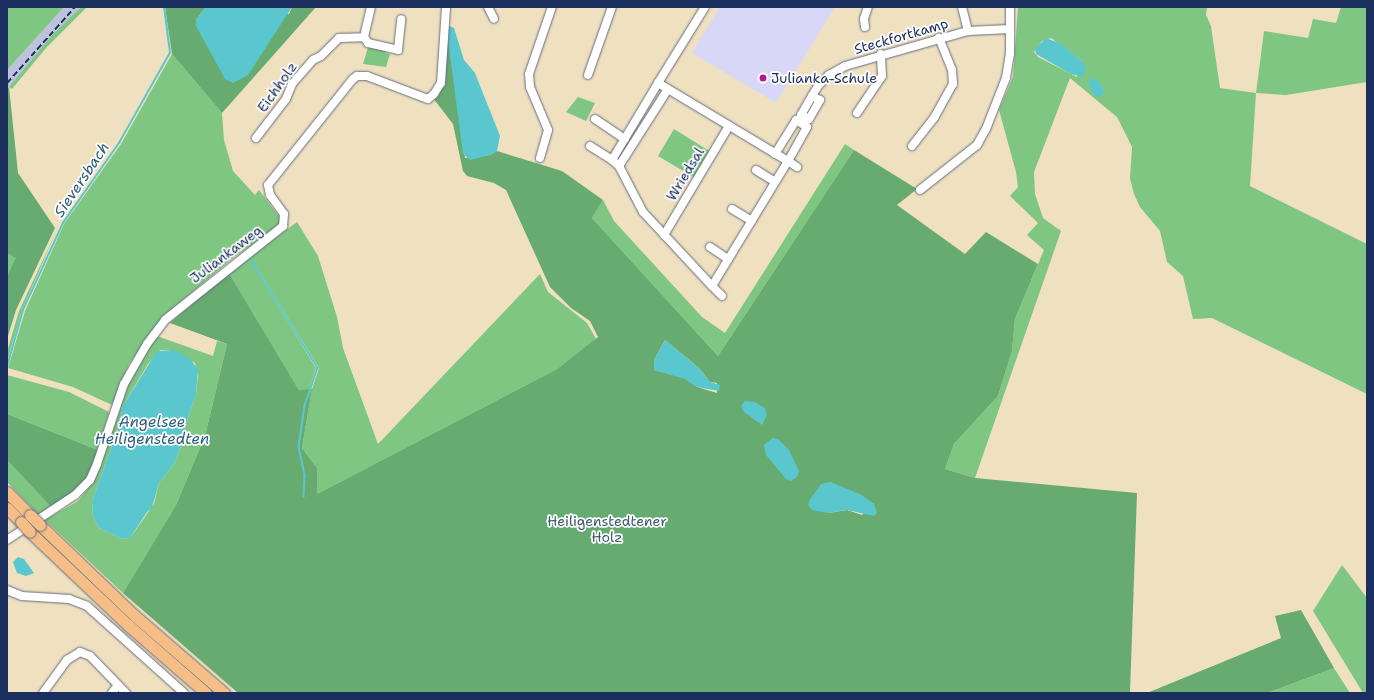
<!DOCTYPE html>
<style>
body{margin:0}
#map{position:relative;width:1374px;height:700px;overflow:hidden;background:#efe0c0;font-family:"Shantell Sans",sans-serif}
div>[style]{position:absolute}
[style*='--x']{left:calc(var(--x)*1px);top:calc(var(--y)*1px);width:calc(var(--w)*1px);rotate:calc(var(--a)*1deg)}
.built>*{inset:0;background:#d8d7f8}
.industrial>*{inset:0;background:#bfc2dd}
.green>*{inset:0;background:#7fc682}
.forest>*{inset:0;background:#67ab70}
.water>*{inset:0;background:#59c7cd}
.stream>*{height:1.5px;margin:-0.75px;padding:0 0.75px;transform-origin:0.75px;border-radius:0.75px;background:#59c7cd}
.roads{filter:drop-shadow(0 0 1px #656d80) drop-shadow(0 0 1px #656d80)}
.minor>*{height:8px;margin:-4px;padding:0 4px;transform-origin:4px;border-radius:4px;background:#fff}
.highway>*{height:11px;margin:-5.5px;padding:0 5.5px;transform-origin:5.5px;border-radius:5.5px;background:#f6be87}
.rail>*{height:1.5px;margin-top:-0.75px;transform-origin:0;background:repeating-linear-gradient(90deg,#1b2f5e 0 6px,transparent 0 9px)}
.bridges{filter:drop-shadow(0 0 1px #656d80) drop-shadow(0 0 1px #656d80)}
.highway-bridge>*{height:11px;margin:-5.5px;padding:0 5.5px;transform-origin:5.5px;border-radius:5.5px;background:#f6be87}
.dots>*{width:11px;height:11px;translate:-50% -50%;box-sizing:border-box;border:2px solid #fff;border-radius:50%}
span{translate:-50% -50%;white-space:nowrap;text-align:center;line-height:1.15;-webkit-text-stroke:3.5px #fff;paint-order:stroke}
.street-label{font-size:14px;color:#1b2f5e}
.poi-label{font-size:14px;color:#1b2f5e}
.left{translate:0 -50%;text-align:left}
.park-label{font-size:14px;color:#395c69}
.water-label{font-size:15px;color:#2e5d7f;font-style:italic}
.frame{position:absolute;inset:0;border:8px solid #1b2f5e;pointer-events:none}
</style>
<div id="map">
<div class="built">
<i style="clip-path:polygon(720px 7px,835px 7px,776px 103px,692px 53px)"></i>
</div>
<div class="industrial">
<i style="clip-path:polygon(64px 7px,81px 7px,52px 35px,7px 90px,7px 70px)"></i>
</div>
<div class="green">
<i style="clip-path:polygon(7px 7px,64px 7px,7px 70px)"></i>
<i style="clip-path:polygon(81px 7px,87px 7px,46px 48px,12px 89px,9px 87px,52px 35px)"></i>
<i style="clip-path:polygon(evenodd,1018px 7px,1207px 7px,1206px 15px,1211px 26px,1220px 88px,1256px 93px,1264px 31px,1308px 38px,1313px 19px,1336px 23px,1341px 7px,1367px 7px,1367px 82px,1286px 95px,1256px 93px,1250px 186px,1367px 244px,1367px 394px,1212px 318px,1193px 319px,1183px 276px,1167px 262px,1160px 231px,1140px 207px,1134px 194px,1130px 178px,1132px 147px,1117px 117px,1070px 78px,1034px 172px,1035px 194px,1043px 218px,1061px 231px,975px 478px,945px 469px,954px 444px,998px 396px,1012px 351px,1015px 319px,1044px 250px,1027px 235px,1038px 223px,1010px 196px,1018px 187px,1016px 172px,999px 110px,1013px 77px,1018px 7px,1051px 38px,1082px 61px,1077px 77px,1038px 57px,1034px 52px,1042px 41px,1051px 38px,1018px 7px,1093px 78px,1104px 89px,1094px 94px,1091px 86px,1093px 78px)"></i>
<i style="clip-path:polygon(369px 44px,386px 49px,385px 53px,390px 54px,386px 67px,363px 64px)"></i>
<i style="clip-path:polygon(172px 54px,222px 113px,224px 140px,233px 171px,255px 195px,259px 190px,281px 219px,276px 228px,233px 258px,167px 313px,129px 364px,112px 405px,73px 387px,8px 368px,25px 311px,64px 224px,121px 144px)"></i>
<i style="clip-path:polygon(578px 97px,595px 103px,586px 121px,566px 112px)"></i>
<i style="clip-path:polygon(674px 129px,711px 152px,695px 178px,658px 156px)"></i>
<i style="clip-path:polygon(845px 144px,854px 150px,718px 356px,592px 218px,603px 200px,614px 221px,702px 317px,725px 333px)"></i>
<i style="clip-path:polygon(297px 222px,318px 256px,337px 317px,343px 348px,378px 444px,540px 274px,548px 292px,587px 323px,596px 339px,557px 369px,317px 494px,317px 468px,302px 448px,312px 389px,319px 368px,250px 257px)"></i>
<i style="clip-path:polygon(57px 230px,22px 310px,7px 362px,7px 352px,19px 311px)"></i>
<i style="clip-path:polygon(7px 253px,17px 258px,7px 276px)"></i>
<i style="clip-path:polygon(249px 258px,316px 368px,309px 390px,299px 390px,229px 273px)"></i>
<i style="clip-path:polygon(evenodd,157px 336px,213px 356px,217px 341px,227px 344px,205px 436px,176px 505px,123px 593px,45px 520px,78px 501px,94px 481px,116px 411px,137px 365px,157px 336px,160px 350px,168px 350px,195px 363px,198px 375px,196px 395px,186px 423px,185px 436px,174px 464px,159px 483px,154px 504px,130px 538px,122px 539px,99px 528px,93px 516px,92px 501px,117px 432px,123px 406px,148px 364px,160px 350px)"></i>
<i style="clip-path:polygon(7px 375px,69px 392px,109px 412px,98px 450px,7px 414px)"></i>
<i style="clip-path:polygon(7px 460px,51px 507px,40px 516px,7px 482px)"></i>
<i style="clip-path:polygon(1342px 565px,1367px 598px,1367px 693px,1363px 693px,1313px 611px)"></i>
<i style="clip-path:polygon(1334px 668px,1350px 693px,1267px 693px)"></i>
</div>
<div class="forest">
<i style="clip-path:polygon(165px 7px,206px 7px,196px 20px,289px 14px,292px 7px,316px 7px,222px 113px,172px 54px)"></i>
<i style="clip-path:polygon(evenodd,447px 27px,465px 158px,490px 155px,497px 151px,562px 171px,603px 200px,592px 218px,718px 356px,854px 150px,917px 189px,897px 205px,965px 254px,986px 232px,1038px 264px,1015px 319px,1012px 351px,998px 396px,954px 444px,945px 469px,975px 478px,1137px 493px,1130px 693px,238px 693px,123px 593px,176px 505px,205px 436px,227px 344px,170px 323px,229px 273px,299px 390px,312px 389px,302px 448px,317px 468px,317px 494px,557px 369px,598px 337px,590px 321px,571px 308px,550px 287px,506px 190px,494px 183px,467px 176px,463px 171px,453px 124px,433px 98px,440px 91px,447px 27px,665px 340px,699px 368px,710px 382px,717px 383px,717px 393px,697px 387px,685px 378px,654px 370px,654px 360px,665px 340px,447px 27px,830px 482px,867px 500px,874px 504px,862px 515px,847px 510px,828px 513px,830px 482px)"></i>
<i style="clip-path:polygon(9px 87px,18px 173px,55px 228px,16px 310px,7px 339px,7px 276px,16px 258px,7px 253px,7px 90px)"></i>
<i style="clip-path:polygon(7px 414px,98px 450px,88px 477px,76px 490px,51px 507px,7px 460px)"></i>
<i style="clip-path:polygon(1301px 610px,1334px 668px,1267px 693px,1147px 693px,1281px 638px,1275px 616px)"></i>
</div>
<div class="water">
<i style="clip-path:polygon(206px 7px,292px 7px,248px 75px,233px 83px,225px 79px,196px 26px,196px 20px)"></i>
<i style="clip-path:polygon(446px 25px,454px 28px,464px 60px,475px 73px,500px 136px,497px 151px,490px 155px,470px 160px,463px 154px)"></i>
<i style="clip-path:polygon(1046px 38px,1059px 43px,1082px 61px,1086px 68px,1083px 77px,1071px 74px,1036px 54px,1035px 49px)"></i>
<i style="clip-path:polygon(1090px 78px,1096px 79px,1104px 89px,1103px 94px,1099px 97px,1093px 94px,1089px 84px)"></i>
<i style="clip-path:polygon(665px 340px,699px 368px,710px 382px,720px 385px,719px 391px,697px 387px,685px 379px,654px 370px,654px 360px)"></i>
<i style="clip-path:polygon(174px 350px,189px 358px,198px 369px,196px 395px,186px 423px,185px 436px,174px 464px,159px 483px,152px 508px,147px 512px,130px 538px,122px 539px,99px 528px,93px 516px,92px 501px,117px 432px,123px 406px,157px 351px)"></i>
<i style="clip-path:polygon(745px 401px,755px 402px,765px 408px,767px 415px,762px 425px,744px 412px,741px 406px)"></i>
<i style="clip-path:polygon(773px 438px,778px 439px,789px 450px,799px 471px,797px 477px,791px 481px,786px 479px,766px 455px,764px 445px)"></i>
<i style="clip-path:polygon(830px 482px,860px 494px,874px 504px,877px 513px,874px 516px,847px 510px,828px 513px,812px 510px,808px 505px,809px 501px,821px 484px)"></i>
<i style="clip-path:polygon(18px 557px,24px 559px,34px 573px,26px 576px,17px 573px,13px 562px)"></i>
</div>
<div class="stream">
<i style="--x:250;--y:258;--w:129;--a:58.3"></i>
<i style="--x:318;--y:368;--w:40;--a:108.9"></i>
<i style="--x:305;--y:406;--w:41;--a:98.3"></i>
<i style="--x:299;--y:447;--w:30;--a:78"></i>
<i style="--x:305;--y:476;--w:21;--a:93"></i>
<i style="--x:7;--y:367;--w:59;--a:-74.3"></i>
<i style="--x:23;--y:310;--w:96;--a:-65.3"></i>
<i style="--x:63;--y:223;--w:98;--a:-55"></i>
<i style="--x:119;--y:143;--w:103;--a:-60.5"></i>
<i style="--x:170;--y:53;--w:46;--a:-97.4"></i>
</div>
<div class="roads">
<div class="minor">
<i style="--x:488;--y:7;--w:13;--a:63"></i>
<i style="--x:962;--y:7;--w:25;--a:76"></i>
<i style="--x:865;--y:27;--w:8;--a:-97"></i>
<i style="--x:864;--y:19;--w:13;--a:-72"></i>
<i style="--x:364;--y:37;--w:7;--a:56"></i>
<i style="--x:368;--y:43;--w:31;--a:13"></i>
<i style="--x:398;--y:50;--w:31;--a:-84"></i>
<i style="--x:588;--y:75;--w:72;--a:-70.6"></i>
<i style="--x:658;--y:83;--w:152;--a:31"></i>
<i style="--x:788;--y:161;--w:146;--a:121.3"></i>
<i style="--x:712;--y:286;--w:101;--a:-133"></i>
<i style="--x:643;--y:212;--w:52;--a:-117.6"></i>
<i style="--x:619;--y:166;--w:9;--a:-139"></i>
<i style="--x:612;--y:160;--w:90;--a:-59.1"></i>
<i style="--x:658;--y:83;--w:89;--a:-58.3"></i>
<i style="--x:812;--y:96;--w:9;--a:27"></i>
<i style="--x:820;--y:100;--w:22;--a:120"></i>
<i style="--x:809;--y:119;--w:9;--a:-153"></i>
<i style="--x:801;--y:115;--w:22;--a:-60"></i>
<i style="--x:812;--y:96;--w:12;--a:-59"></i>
<i style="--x:818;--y:86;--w:16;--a:-45"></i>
<i style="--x:829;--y:75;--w:18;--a:-29"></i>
<i style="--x:845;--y:66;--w:128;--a:-15.9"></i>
<i style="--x:968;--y:31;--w:42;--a:-2.7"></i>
<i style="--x:857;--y:113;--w:45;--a:-56"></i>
<i style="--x:882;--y:76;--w:22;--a:-93"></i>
<i style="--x:595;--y:119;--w:36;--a:34"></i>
<i style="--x:256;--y:138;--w:49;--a:-52.4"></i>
<i style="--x:286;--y:99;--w:16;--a:-68"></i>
<i style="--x:292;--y:84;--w:32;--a:-49"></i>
<i style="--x:313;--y:60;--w:9;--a:-27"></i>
<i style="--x:321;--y:56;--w:25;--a:-45"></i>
<i style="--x:339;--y:38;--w:25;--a:-2"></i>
<i style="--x:364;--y:37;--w:31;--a:-77"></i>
<i style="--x:590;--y:146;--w:26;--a:32"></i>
<i style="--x:912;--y:146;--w:36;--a:-52"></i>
<i style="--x:934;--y:118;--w:39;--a:-61"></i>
<i style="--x:953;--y:84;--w:14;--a:-94"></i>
<i style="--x:952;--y:70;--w:35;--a:-112"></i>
<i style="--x:775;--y:154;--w:40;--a:-58"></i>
<i style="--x:796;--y:120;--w:13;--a:32"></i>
<i style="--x:807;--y:127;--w:39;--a:119"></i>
<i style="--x:788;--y:161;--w:11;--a:34"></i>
<i style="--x:540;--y:158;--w:29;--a:-74"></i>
<i style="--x:548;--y:130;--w:47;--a:-112.7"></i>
<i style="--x:530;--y:87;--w:13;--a:-94"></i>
<i style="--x:529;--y:74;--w:71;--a:-71.1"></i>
<i style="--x:619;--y:166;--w:91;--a:-57.5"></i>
<i style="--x:756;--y:170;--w:22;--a:32"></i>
<i style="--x:920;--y:190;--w:73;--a:-38.3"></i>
<i style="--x:977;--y:145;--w:18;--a:-61"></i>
<i style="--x:986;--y:129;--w:55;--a:-68.6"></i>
<i style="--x:1006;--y:78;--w:24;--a:-81"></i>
<i style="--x:1010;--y:54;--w:47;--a:-90"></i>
<i style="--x:732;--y:209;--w:23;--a:31"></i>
<i style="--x:664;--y:235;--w:127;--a:-59.2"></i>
<i style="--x:710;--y:247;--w:22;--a:34"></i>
<i style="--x:712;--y:286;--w:14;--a:45"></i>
<i style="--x:7;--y:540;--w:82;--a:-33.5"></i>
<i style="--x:75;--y:495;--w:21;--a:-45"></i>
<i style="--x:90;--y:480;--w:17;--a:-66"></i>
<i style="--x:97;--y:464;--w:84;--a:-71.4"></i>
<i style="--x:124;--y:384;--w:46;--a:-60.1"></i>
<i style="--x:147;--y:344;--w:30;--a:-53"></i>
<i style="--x:165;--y:320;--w:151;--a:-38.5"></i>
<i style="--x:283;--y:226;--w:12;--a:-85"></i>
<i style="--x:284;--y:214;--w:24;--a:-126"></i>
<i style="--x:270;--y:195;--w:10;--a:-101"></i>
<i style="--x:268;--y:185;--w:136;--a:-51.3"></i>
<i style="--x:353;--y:79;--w:5;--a:-37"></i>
<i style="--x:357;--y:76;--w:10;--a:0"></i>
<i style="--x:367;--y:76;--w:65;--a:20.7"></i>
<i style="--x:428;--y:99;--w:8;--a:-40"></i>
<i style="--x:434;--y:94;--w:13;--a:-58"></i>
<i style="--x:441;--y:83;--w:76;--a:-86.2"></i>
<i style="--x:7;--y:590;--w:16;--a:22"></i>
<i style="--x:22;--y:596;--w:47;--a:3.7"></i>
<i style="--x:69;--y:599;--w:19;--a:21"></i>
<i style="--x:87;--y:606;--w:130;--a:41.9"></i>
<i style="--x:43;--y:693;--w:41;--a:-54"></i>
<i style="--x:67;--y:660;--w:15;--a:-32"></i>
<i style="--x:80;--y:652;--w:11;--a:22"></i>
<i style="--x:90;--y:656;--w:52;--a:45.8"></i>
<i style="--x:112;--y:693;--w:10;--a:-53"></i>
</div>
<div class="highway">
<i style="--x:7;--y:492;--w:33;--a:45"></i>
<i style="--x:7;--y:508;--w:20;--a:45"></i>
<i style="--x:40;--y:525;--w:132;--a:43.8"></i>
<i style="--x:135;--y:616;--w:118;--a:40.9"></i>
<i style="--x:30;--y:532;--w:135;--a:43.5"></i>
<i style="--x:128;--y:625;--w:103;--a:41.1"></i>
</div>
</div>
<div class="rail">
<i style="--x:7;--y:83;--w:102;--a:-48.2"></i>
</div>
<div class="bridges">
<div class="highway-bridge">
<i style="--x:30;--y:515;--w:14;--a:45"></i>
<i style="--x:21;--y:522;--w:13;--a:48"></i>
</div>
</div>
<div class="dots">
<i style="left:763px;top:78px;background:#b5179e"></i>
</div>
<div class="street-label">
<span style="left:901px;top:36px;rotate:-16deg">Steckfortkamp</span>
<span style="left:277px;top:87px;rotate:-55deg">Eichholz</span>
<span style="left:685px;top:174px;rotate:-59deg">Wriedsal</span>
<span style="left:226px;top:254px;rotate:-37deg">Juliankaweg</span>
</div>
<div class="poi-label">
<span class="left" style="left:771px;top:78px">Julianka-Schule</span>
</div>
<div class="park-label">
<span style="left:607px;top:529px">Heiligenstedtener<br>Holz</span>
</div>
<div class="water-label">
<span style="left:82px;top:180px;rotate:-56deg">Sieversbach</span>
<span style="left:152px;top:431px">Angelsee<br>Heiligenstedten</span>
</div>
<div class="frame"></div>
</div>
